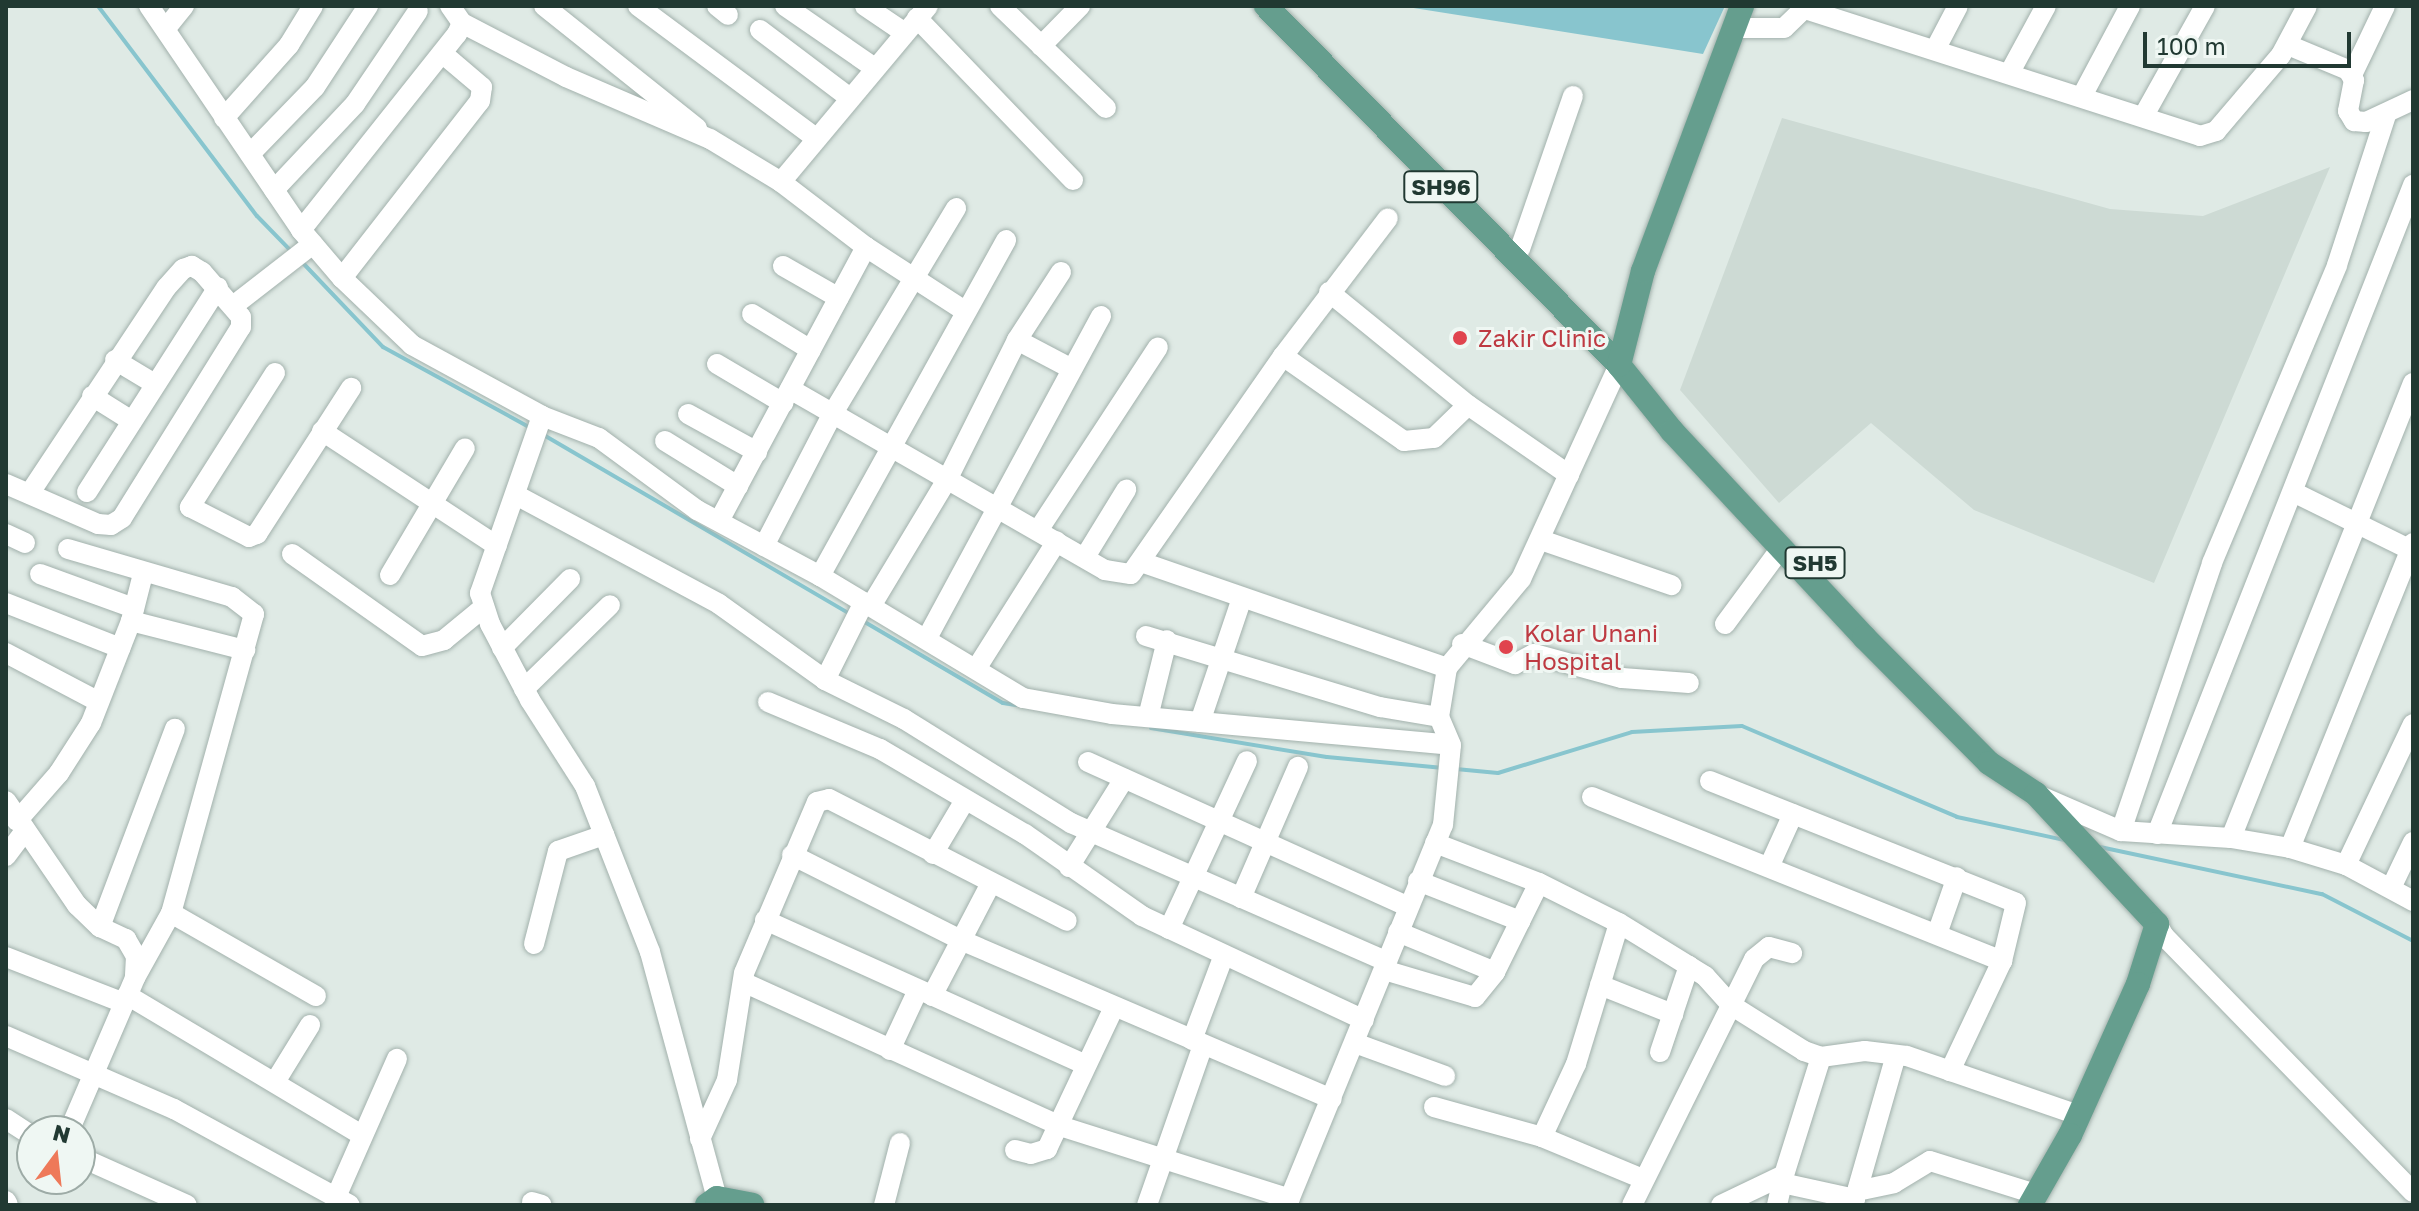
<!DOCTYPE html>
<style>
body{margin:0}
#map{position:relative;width:2419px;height:1211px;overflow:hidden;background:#dfeae5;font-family:"Golos Text",sans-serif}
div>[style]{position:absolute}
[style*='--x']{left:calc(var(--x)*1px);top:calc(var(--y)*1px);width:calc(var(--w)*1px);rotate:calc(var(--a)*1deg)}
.built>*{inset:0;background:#cddad4}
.water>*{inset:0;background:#88c5ce}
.stream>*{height:4px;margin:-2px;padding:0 2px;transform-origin:2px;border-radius:2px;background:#88c5ce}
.roads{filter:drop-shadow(0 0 2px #a2b1ac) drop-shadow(0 0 2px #a2b1ac)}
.minor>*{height:20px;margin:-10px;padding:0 10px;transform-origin:10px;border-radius:10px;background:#fff}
.major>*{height:24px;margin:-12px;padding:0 12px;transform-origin:12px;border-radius:12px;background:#659e8e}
.dots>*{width:22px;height:22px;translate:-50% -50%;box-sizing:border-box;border:4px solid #eff7f3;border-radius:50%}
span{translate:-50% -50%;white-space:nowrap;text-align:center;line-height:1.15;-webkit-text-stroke:6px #eff7f3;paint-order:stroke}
.shield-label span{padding:2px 6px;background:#eff7f3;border:2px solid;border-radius:6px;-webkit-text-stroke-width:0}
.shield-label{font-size:22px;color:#213932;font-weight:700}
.health-label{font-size:24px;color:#be3a42}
.left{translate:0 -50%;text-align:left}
.frame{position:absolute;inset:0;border:8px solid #213932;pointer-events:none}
.north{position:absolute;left:16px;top:1115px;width:80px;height:80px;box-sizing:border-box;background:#eff7f3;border:2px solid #9daba6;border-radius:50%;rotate:15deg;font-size:22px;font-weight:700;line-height:32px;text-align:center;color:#213932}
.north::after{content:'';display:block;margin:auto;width:28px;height:36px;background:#ee7959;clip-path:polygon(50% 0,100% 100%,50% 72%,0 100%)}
.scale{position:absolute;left:2143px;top:32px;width:208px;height:36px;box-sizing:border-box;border:4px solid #213932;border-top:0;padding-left:10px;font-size:24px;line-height:28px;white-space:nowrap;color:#213932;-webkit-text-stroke:6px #eff7f3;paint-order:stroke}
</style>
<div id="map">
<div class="built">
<i style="clip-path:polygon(1782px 118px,2110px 209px,2203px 216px,2330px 167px,2154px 583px,1974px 510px,1871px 423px,1779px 503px,1680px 390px)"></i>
</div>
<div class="water">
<i style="clip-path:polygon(1401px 6px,1725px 6px,1703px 54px)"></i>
</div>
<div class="stream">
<i style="--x:98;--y:6;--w:263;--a:52.9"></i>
<i style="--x:257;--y:216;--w:50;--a:45.8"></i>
<i style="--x:301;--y:261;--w:119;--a:46.4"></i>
<i style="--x:383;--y:347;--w:169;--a:28.7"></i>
<i style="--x:542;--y:434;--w:359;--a:30.3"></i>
<i style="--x:863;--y:621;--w:162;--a:30.4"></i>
<i style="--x:1003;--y:703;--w:13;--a:9"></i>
<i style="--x:1151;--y:728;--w:178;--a:9.4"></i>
<i style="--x:1327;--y:757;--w:117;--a:5.4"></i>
<i style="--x:1456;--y:769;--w:42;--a:5.4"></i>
<i style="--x:1498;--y:773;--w:140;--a:-17"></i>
<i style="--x:1632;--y:732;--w:110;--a:-3.1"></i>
<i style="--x:1742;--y:726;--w:233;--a:22.9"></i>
<i style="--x:1957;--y:817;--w:109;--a:12.1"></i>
<i style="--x:2100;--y:847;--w:227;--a:12"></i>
<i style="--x:2322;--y:894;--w:102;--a:27.3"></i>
</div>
<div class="roads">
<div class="minor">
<i style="--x:149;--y:6;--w:271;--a:55.8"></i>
<i style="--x:301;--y:230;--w:63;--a:49.5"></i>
<i style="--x:342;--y:278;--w:97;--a:43.7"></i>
<i style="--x:412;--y:345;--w:148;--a:28.6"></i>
<i style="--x:542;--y:416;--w:188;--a:109.3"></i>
<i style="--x:480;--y:593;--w:33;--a:72"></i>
<i style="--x:490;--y:624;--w:86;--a:62.2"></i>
<i style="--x:530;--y:700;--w:102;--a:57.4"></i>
<i style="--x:585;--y:786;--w:178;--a:68.6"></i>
<i style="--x:650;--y:952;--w:255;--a:74.8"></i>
<i style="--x:544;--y:6;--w:196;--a:38.6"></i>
<i style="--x:638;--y:6;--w:222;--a:36.6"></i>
<i style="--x:717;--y:6;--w:14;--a:39"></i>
<i style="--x:785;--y:6;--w:109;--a:34.6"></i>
<i style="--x:865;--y:6;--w:48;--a:34"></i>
<i style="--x:1000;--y:6;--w:147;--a:43.9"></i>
<i style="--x:1805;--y:9;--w:415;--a:17.8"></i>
<i style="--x:2200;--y:136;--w:17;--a:-17"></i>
<i style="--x:2216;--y:131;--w:100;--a:-49.5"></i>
<i style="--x:2281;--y:55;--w:55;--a:-62"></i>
<i style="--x:917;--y:18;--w:225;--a:46.1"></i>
<i style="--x:462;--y:23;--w:117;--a:27.4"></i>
<i style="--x:566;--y:77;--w:157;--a:23.3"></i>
<i style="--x:710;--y:139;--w:83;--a:31.2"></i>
<i style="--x:167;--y:27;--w:27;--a:-51"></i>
<i style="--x:1734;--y:28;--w:50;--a:0"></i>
<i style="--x:1784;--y:28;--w:32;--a:-44"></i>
<i style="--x:760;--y:30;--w:113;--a:37.1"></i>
<i style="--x:2288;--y:45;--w:65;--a:22.6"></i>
<i style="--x:2348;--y:70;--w:12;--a:59"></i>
<i style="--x:2354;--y:80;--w:32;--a:101"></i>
<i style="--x:2348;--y:111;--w:12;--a:59"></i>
<i style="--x:2354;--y:121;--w:12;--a:5"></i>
<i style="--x:2366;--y:122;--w:52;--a:-25.1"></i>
<i style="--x:1041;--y:46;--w:56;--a:-45.7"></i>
<i style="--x:1936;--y:48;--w:47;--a:-62.4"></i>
<i style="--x:2010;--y:72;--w:75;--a:-61.4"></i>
<i style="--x:2352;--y:75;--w:76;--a:-64.4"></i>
<i style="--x:2082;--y:96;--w:102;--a:-61.9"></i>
<i style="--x:2143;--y:117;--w:127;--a:-60.8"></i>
<i style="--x:224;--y:118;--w:98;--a:-48.3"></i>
<i style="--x:289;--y:45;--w:46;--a:-58.4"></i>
<i style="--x:250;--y:154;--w:93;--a:-45.9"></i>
<i style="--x:315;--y:87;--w:97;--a:-56.8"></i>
<i style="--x:274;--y:190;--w:118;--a:-46.7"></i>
<i style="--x:355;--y:104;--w:112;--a:-55.9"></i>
<i style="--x:301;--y:230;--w:251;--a:-51.5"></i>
<i style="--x:457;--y:34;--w:12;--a:-66"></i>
<i style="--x:462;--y:23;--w:21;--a:-125"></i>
<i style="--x:866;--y:247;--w:118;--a:32.9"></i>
<i style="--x:1520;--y:249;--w:162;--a:-70.9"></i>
<i style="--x:783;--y:266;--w:64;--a:29.7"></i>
<i style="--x:342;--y:278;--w:224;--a:-52.1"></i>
<i style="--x:480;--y:101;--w:14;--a:-82"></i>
<i style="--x:482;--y:87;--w:52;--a:-139.6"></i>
<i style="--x:1329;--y:292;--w:179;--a:39.1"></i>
<i style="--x:1468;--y:405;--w:123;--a:34.7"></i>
<i style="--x:233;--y:306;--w:101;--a:-37.8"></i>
<i style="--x:752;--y:314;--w:69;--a:31.4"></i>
<i style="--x:1017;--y:340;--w:60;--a:27.8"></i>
<i style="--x:1283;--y:356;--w:148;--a:35.1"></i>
<i style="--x:1404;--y:441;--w:30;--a:-6"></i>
<i style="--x:1434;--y:438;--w:47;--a:-44.1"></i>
<i style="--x:115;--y:360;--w:47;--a:31"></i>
<i style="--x:717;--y:364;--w:77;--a:30.6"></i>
<i style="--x:275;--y:373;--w:159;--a:122.4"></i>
<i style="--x:190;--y:507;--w:66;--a:27"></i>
<i style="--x:249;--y:537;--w:9;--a:-21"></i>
<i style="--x:257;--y:534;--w:174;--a:-57.2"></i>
<i style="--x:790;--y:389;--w:363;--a:29.9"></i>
<i style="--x:1105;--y:570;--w:26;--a:9"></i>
<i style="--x:1131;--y:574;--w:266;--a:-55.1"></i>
<i style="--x:1283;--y:356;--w:173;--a:-52.7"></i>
<i style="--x:92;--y:396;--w:47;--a:32"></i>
<i style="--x:688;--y:414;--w:79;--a:28.8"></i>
<i style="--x:542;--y:416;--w:61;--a:21.1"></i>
<i style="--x:599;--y:438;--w:122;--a:36.3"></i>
<i style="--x:697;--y:510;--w:140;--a:28.2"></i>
<i style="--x:820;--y:576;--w:237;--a:31"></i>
<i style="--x:1023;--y:698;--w:90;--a:10.2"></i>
<i style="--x:1112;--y:714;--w:340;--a:5.2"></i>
<i style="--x:322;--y:431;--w:209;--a:33.3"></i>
<i style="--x:665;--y:441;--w:86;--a:31.7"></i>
<i style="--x:6;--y:484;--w:100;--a:23.5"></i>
<i style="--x:98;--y:524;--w:13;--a:4"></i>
<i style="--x:111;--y:525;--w:13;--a:-32"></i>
<i style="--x:122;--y:518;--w:225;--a:-58.1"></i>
<i style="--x:241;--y:327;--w:10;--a:-90"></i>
<i style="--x:241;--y:317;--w:60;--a:-130.9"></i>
<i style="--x:202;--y:272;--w:12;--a:-149"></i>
<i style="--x:192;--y:266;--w:9;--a:162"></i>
<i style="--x:183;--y:269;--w:25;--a:132"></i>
<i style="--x:166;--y:288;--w:247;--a:123.6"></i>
<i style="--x:87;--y:492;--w:243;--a:-57.4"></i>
<i style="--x:2295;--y:493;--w:131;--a:26.2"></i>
<i style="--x:516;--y:495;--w:230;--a:28.2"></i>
<i style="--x:719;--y:604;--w:130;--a:35.6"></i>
<i style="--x:825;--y:680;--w:88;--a:26.3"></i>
<i style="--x:904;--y:719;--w:197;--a:31.9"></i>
<i style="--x:1071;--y:823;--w:345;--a:23.7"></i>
<i style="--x:719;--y:521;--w:311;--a:-61.8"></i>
<i style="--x:866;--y:247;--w:107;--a:-142.6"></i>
<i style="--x:781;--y:182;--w:229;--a:-50.1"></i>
<i style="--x:1039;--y:529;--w:217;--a:-56.8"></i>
<i style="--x:6;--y:534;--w:21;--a:25"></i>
<i style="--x:1541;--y:540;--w:138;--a:19.1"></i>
<i style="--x:764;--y:546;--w:150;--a:-62.6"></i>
<i style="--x:833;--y:413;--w:239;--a:-59"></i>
<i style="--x:68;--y:549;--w:171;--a:16.3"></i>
<i style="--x:232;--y:597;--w:28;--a:38"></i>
<i style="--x:254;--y:614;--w:310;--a:105.5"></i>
<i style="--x:171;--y:913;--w:74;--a:119"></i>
<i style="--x:292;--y:554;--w:159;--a:35.3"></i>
<i style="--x:422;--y:646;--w:23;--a:-15"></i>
<i style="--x:444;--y:640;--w:52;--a:-39.5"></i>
<i style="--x:1085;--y:557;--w:79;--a:-58.5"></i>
<i style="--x:1144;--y:563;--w:321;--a:19.1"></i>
<i style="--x:40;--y:574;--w:100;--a:19.9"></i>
<i style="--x:390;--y:575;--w:147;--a:-59.4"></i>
<i style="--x:820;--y:576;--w:384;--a:-61"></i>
<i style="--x:6;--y:603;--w:123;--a:21.5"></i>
<i style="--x:871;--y:606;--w:149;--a:-59"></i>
<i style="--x:948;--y:478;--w:154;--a:-63.4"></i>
<i style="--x:1017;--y:340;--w:81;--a:-57.1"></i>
<i style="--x:131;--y:621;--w:118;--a:14.3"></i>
<i style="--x:1725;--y:624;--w:94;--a:-53.6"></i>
<i style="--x:1146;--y:636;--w:245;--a:16.9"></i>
<i style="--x:1380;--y:707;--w:60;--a:9.6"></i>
<i style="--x:927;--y:638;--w:366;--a:-61.6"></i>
<i style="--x:1462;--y:644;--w:57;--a:20.7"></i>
<i style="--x:1515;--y:664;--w:21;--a:-28"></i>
<i style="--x:1534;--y:654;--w:91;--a:15.3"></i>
<i style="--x:1622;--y:678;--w:67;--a:4.3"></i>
<i style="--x:502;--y:648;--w:97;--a:-45.4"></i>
<i style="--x:6;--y:653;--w:105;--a:27.8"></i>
<i style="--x:976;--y:669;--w:151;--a:-57.7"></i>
<i style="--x:825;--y:680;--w:87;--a:-63.4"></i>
<i style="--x:524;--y:689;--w:120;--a:-44.3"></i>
<i style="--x:768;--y:702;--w:121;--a:22.8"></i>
<i style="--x:880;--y:749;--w:168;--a:30.4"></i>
<i style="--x:1025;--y:834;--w:143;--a:35"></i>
<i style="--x:1142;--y:916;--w:245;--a:25.1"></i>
<i style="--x:1148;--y:717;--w:79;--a:-76.1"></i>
<i style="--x:1200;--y:722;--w:131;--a:-71.3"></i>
<i style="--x:1088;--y:762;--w:350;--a:24.3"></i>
<i style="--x:1710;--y:781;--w:329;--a:21.7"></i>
<i style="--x:2016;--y:903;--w:60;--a:103.6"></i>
<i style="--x:2002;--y:961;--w:122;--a:115.3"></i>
<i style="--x:2040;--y:796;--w:88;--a:23.4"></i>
<i style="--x:2121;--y:831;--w:110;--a:3.6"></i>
<i style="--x:2231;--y:838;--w:60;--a:9.6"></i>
<i style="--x:2290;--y:848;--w:59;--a:16.9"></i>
<i style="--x:2346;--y:865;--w:76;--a:28.2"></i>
<i style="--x:1592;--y:797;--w:442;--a:21.8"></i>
<i style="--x:6;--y:801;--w:126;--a:55.7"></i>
<i style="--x:77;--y:905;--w:32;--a:44"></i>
<i style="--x:100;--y:927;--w:29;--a:25"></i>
<i style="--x:126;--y:939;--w:20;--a:60"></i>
<i style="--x:136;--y:956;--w:22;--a:93"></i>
<i style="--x:135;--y:978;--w:167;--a:113.3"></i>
<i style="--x:17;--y:821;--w:64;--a:-48.8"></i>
<i style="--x:59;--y:773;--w:59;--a:-57.4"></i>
<i style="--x:91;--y:723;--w:110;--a:-68.6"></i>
<i style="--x:131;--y:621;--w:49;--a:-75.7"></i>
<i style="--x:2121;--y:831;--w:283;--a:-71.2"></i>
<i style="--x:2212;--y:563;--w:323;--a:-67.2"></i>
<i style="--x:2337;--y:265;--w:158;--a:-71.9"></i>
<i style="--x:2157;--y:834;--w:698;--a:-68.47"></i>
<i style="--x:2231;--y:838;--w:490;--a:-68.2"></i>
<i style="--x:1435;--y:843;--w:111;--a:21"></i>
<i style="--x:1539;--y:883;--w:89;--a:26.6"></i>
<i style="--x:1619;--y:923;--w:101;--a:31.6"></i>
<i style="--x:1705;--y:976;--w:39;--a:48"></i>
<i style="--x:1731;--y:1005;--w:86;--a:32.2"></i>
<i style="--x:1804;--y:1051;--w:18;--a:19"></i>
<i style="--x:1821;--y:1057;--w:44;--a:-7.8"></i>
<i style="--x:1865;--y:1051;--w:42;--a:6.8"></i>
<i style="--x:1907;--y:1056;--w:181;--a:19"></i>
<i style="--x:2290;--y:848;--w:329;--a:-68"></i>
<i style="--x:933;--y:854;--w:63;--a:-59.3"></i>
<i style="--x:792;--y:855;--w:191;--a:26.7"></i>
<i style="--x:963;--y:941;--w:401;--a:23.2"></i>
<i style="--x:6;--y:856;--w:30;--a:-53"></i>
<i style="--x:2346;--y:865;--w:156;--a:-64.6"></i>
<i style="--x:1069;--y:867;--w:104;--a:-58"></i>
<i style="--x:1769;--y:867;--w:58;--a:-65.6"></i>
<i style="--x:1418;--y:881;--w:110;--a:21.4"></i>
<i style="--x:2391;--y:888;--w:51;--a:-64.4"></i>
<i style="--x:1241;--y:898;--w:143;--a:-66.5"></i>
<i style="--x:171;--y:913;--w:167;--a:29.8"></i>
<i style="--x:765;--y:920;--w:352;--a:24.3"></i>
<i style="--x:2157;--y:924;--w:14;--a:60"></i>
<i style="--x:2164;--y:936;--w:357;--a:45.8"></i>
<i style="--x:100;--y:927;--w:212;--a:-69.3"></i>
<i style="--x:1169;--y:929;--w:185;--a:-65.1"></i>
<i style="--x:1398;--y:932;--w:105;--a:22.4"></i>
<i style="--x:1937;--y:934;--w:60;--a:-70.7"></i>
<i style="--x:534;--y:944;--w:96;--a:-75.5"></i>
<i style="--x:558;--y:851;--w:49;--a:-19.2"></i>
<i style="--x:6;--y:957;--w:127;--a:21.3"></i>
<i style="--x:1384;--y:970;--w:95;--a:16.5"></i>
<i style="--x:1475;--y:997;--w:32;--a:-51"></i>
<i style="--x:1495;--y:972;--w:99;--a:-63.7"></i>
<i style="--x:743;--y:982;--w:348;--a:24.4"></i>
<i style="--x:1060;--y:1126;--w:241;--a:17.6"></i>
<i style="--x:1600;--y:985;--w:79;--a:21.7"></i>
<i style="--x:127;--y:995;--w:274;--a:30.8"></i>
<i style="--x:932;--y:996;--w:125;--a:-62.4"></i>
<i style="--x:6;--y:1036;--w:183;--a:23.5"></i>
<i style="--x:174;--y:1109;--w:200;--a:28.6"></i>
<i style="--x:1192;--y:1040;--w:91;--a:-69.4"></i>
<i style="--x:1355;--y:1043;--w:96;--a:20.1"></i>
<i style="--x:890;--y:1050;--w:66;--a:-65"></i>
<i style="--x:1660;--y:1052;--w:91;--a:-71.4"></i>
<i style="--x:275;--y:1082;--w:67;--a:-58.4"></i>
<i style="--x:1434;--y:1107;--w:112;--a:15.5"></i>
<i style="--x:1542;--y:1137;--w:109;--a:22.6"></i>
<i style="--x:6;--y:1119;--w:31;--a:33"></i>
<i style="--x:1542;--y:1137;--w:81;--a:-65"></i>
<i style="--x:1576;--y:1064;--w:147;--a:-73"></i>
<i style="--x:700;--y:1139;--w:65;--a:-65.4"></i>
<i style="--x:727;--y:1080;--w:108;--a:-81"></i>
<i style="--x:744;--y:973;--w:186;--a:-66.9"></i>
<i style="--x:817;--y:802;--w:12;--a:-14"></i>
<i style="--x:829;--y:799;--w:267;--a:27.1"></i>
<i style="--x:1015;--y:1150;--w:16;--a:14"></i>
<i style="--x:1031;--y:1154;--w:17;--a:-17"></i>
<i style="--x:1047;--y:1149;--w:157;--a:-64.7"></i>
<i style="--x:80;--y:1157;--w:117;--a:24.2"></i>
<i style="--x:1782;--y:1183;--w:75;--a:12.4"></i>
<i style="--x:1857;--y:1191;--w:38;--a:-12"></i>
<i style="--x:1894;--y:1183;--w:42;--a:-31.4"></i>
<i style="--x:1930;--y:1161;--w:110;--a:17.4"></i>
<i style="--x:336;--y:1197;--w:151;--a:-66.2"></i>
<i style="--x:6;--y:1201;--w:4;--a:63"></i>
<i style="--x:532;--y:1202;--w:10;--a:17"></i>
<i style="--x:884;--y:1205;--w:64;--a:-75.5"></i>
<i style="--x:1147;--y:1205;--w:170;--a:-70.7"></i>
<i style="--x:1287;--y:1205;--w:411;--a:-67.7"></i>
<i style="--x:1443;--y:825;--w:80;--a:-84.3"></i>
<i style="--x:1451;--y:745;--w:30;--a:-113"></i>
<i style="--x:1439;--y:717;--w:50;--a:-80.7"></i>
<i style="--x:1447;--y:668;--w:116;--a:-50.3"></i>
<i style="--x:1521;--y:579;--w:235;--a:-65.4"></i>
<i style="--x:1632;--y:1205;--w:275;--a:-63.6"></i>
<i style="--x:1754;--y:959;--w:19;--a:-39"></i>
<i style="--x:1769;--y:947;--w:24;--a:15"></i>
<i style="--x:1721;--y:1205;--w:70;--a:-25.5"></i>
<i style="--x:1784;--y:1175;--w:124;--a:-72.6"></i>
<i style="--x:1777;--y:1205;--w:31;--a:-77"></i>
<i style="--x:1853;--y:1205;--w:156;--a:-74"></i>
</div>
<div class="major">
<i style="--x:1266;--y:6;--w:503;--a:45.48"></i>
<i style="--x:1619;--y:365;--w:85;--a:51.2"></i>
<i style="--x:1672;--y:431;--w:282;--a:47"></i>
<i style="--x:1864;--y:637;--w:177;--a:45.2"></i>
<i style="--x:1989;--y:763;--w:56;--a:33.4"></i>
<i style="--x:2036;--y:794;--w:178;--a:47.1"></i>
<i style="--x:2157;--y:924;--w:63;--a:107.6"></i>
<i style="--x:2138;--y:984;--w:166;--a:114.2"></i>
<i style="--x:2070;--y:1135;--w:81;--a:119.7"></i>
<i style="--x:1619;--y:365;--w:97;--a:-75.7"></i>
<i style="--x:1643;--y:271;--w:283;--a:-69.5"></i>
<i style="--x:707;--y:1205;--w:12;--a:-35"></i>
<i style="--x:717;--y:1198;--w:36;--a:11"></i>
</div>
</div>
<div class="dots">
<i style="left:1460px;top:338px;background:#e0444e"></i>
<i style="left:1506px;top:647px;background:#e0444e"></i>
</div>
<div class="shield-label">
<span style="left:1441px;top:187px">SH96</span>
<span style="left:1815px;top:563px">SH5</span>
</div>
<div class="health-label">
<span class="left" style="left:1478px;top:338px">Zakir Clinic</span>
<span class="left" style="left:1524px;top:647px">Kolar Unani<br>Hospital</span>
</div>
<div class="frame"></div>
<div class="north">N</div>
<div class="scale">100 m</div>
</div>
